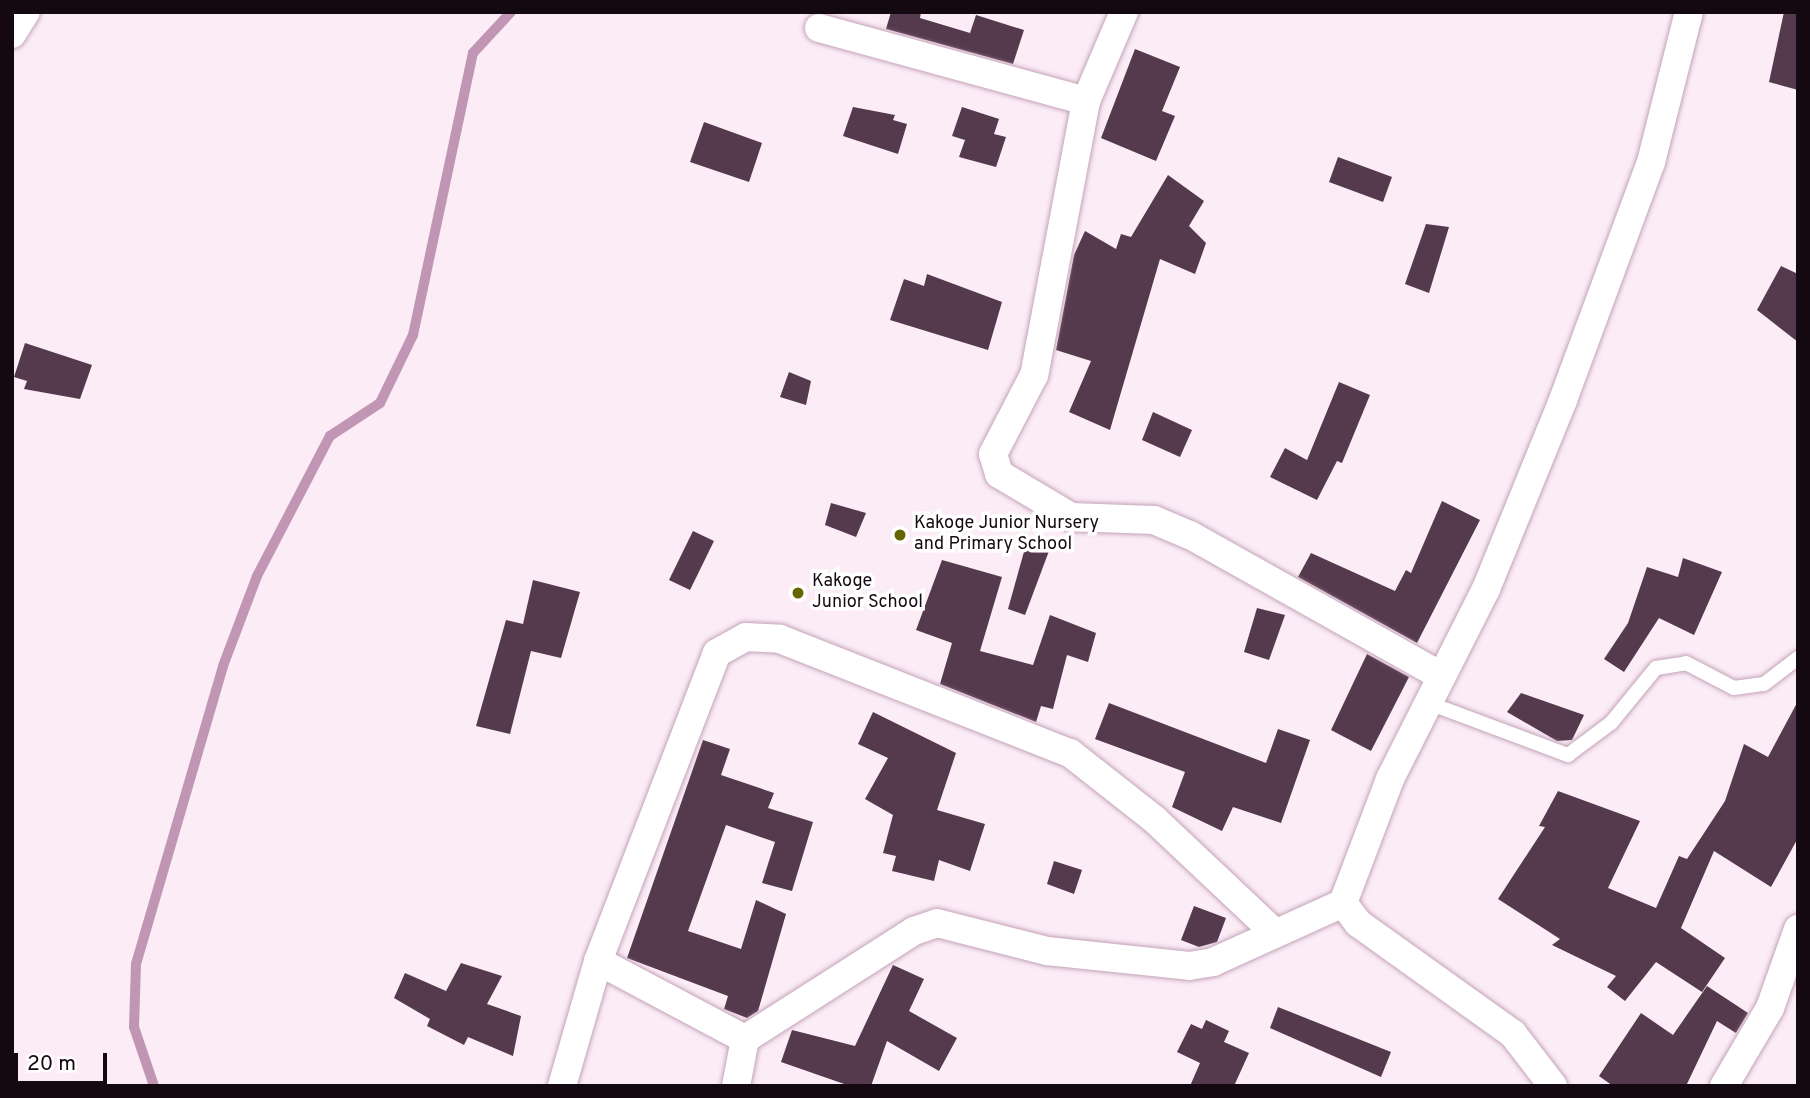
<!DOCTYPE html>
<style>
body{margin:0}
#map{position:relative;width:1810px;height:1098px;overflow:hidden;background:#fbecf6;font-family:Overpass,sans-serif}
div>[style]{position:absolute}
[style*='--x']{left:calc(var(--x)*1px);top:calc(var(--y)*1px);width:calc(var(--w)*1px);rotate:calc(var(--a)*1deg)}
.stream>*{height:10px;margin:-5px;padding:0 5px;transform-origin:5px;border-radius:5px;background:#c196b4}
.building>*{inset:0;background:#55394d}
.roads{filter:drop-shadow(0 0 2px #c4a3b9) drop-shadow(0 0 2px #c4a3b9)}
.lane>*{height:14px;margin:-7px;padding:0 7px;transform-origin:7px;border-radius:7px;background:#fff}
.street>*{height:28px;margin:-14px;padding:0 14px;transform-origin:14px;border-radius:14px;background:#fff}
.dots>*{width:19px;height:19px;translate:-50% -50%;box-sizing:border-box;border:4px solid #fff;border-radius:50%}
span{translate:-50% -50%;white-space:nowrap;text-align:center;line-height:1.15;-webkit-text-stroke:7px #fff;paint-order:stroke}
.poi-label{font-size:18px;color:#140911}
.left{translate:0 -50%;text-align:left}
.frame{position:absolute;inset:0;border:14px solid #140911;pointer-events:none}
.scale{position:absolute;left:14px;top:1053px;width:93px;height:32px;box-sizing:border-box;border:4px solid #140911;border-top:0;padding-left:9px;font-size:21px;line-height:24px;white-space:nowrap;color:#140911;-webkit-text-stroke:5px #fff;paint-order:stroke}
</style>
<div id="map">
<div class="stream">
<i style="--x:154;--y:1086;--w:62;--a:-108.7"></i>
<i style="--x:134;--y:1027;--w:63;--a:-88.2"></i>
<i style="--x:136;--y:964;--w:310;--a:-73.7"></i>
<i style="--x:223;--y:666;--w:96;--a:-69.3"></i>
<i style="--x:257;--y:576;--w:158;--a:-62.5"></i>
<i style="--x:330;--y:436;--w:60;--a:-33.4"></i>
<i style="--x:380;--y:403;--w:76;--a:-64.1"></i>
<i style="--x:413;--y:335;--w:288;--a:-78"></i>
<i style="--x:473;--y:53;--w:56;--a:-47.2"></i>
</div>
<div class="building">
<i style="clip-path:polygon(891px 12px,921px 12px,920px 18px,970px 33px,976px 15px,1024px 30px,1013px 64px,886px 29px)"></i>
<i style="clip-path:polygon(1784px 12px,1798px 12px,1798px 90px,1769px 82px)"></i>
<i style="clip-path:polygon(1135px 49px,1180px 67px,1162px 111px,1175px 116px,1156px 161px,1101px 138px)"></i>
<i style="clip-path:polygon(853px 107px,895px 115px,893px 120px,907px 124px,898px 154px,843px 136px)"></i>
<i style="clip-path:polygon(962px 107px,999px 119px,994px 134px,1006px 137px,996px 167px,959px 157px,965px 140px,952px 136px)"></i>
<i style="clip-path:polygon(704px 122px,762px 143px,749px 182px,690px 162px)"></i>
<i style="clip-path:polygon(1338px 157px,1392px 177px,1383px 202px,1329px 182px)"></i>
<i style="clip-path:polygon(1168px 175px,1204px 201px,1189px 226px,1206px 243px,1195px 274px,1160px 259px,1110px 430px,1069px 412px,1091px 361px,1056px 350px,1074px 255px,1085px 231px,1116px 249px,1121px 234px,1131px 237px)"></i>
<i style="clip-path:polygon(1426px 224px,1449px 227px,1429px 293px,1405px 284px)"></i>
<i style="clip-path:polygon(1781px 266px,1798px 274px,1798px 342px,1757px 310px)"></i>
<i style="clip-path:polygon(927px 274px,1002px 302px,988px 350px,890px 320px,904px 279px,924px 286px)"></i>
<i style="clip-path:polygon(25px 343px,92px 365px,80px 399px,24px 389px,27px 381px,14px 377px)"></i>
<i style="clip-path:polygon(789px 372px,811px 381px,806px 405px,780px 397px)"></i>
<i style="clip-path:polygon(1339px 382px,1370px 395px,1342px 463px,1337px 461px,1317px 500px,1270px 477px,1285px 448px,1307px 460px)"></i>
<i style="clip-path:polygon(1153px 412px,1192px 430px,1180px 457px,1142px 440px)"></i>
<i style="clip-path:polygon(1442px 501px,1480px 520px,1417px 643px,1298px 577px,1311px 553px,1395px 591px,1406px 570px,1411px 573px)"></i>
<i style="clip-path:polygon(831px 503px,866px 513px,856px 537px,825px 525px)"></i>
<i style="clip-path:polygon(693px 531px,714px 541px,690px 590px,669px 580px)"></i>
<i style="clip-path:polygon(1027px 541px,1049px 551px,1025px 615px,1008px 609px)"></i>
<i style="clip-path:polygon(1683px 558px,1722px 572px,1694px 635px,1659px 618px,1624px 672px,1604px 659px,1628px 623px,1647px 567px,1678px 577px)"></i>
<i style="clip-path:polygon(942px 560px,1002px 577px,980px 651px,1033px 665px,1050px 615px,1096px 633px,1088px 662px,1067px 655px,1053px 709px,1041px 706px,1036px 722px,940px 684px,952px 643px,916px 630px)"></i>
<i style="clip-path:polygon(533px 580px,580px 592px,561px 658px,531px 651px,510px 734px,476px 726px,506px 620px,523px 624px)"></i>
<i style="clip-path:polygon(1257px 608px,1285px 615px,1269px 660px,1244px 652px)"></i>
<i style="clip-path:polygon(1367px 654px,1409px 677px,1371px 751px,1331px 730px)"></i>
<i style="clip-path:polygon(1521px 693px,1584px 715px,1572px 740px,1557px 741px,1507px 712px)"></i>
<i style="clip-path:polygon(1798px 701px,1798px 838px,1771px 887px,1714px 851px,1681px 928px,1725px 958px,1702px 992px,1656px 962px,1625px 1001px,1607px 987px,1616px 976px,1552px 945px,1560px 939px,1498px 899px,1545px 827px,1539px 826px,1558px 791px,1640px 821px,1608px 888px,1656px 908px,1679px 856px,1687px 859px,1725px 801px,1744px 744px,1768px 757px)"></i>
<i style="clip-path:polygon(1109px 703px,1266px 763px,1278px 729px,1310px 740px,1281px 823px,1233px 807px,1222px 831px,1172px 807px,1185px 772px,1095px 739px)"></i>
<i style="clip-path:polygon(873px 712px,956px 753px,937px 810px,985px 824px,970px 871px,939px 860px,934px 881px,892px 871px,896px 856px,883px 853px,893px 815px,865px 799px,888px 758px,858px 744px)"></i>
<i style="clip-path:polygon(703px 740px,730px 749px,721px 775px,774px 793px,768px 808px,813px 822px,792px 891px,762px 883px,775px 842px,726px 825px,688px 931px,741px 949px,756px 900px,786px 914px,758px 1011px,747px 1018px,724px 1009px,728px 996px,627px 958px)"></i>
<i style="clip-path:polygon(1054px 861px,1082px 870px,1074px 894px,1047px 884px)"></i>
<i style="clip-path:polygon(1194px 906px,1226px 918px,1217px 942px,1199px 947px,1181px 940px)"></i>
<i style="clip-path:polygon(461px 963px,502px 976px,487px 1004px,521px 1016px,513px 1056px,468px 1037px,464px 1045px,427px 1026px,430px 1019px,394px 998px,405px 973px,446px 991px)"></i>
<i style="clip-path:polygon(893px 965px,924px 979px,909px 1011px,957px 1038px,939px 1071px,887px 1041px,871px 1086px,850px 1086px,781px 1062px,792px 1030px,855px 1046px)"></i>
<i style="clip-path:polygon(1707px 986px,1748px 1013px,1736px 1033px,1717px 1021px,1686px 1086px,1613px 1086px,1599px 1076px,1641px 1013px,1673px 1035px)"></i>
<i style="clip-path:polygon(1278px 1007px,1391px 1052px,1381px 1077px,1270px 1028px)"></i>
<i style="clip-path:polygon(1206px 1020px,1229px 1031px,1224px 1042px,1249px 1053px,1234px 1086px,1190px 1086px,1200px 1063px,1177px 1052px,1191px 1024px,1202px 1029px)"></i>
</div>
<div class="roads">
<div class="lane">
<i style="--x:1426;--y:702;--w:152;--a:20.5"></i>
<i style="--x:1568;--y:755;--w:54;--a:-36.7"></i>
<i style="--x:1611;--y:723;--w:71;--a:-50.7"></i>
<i style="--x:1656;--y:668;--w:30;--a:-9"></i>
<i style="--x:1686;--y:663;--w:54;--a:27.5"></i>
<i style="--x:1734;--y:688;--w:30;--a:-8"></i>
<i style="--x:1764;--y:684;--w:43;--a:-37.4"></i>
</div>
<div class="street">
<i style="--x:1124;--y:12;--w:97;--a:113.1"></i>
<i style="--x:1086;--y:101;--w:279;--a:100.7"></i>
<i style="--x:1034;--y:375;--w:89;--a:117.4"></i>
<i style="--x:993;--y:454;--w:21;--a:73"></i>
<i style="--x:999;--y:474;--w:84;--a:30.8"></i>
<i style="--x:1071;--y:517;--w:83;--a:2.1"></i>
<i style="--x:1154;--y:520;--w:39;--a:23"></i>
<i style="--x:1190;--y:535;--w:286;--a:29.3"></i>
<i style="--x:819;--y:28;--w:277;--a:15.3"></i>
<i style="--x:12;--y:34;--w:26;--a:-58"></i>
<i style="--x:598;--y:961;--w:166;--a:28"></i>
<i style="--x:745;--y:1039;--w:48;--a:100.8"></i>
<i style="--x:745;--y:1039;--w:201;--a:-32.6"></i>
<i style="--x:914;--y:931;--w:24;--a:-19"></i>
<i style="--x:937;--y:923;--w:114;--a:14.3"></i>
<i style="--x:1047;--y:951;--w:143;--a:6"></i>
<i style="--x:1189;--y:966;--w:24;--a:-9"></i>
<i style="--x:1213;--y:962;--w:143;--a:-24.4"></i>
<i style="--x:562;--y:1086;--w:130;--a:-73.9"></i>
<i style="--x:598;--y:961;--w:330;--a:-68.9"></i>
<i style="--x:717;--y:653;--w:33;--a:-29"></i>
<i style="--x:746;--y:637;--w:34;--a:3"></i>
<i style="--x:780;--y:639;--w:312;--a:21.5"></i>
<i style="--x:1070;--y:753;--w:107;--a:38.2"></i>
<i style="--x:1154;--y:819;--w:163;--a:43.3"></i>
<i style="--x:1553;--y:1086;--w:66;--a:-127.6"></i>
<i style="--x:1513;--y:1034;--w:191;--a:-144.4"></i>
<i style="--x:1358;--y:923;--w:25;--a:-127"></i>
<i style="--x:1343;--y:903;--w:133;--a:-69.2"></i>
<i style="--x:1390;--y:779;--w:213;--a:-63.2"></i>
<i style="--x:1486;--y:589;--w:204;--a:-67.8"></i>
<i style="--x:1563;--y:400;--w:254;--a:-69.7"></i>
<i style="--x:1651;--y:162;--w:155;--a:-75.8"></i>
<i style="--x:1724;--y:1086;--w:91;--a:-59.5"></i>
<i style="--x:1770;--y:1008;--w:84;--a:-70.5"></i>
</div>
</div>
<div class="dots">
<i style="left:900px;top:535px;background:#660"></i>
<i style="left:798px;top:593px;background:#660"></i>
</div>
<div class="poi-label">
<span class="left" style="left:914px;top:535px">Kakoge Junior Nursery<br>and Primary School</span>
<span class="left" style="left:812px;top:593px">Kakoge<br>Junior School</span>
</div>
<div class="frame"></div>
<div class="scale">20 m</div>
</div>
